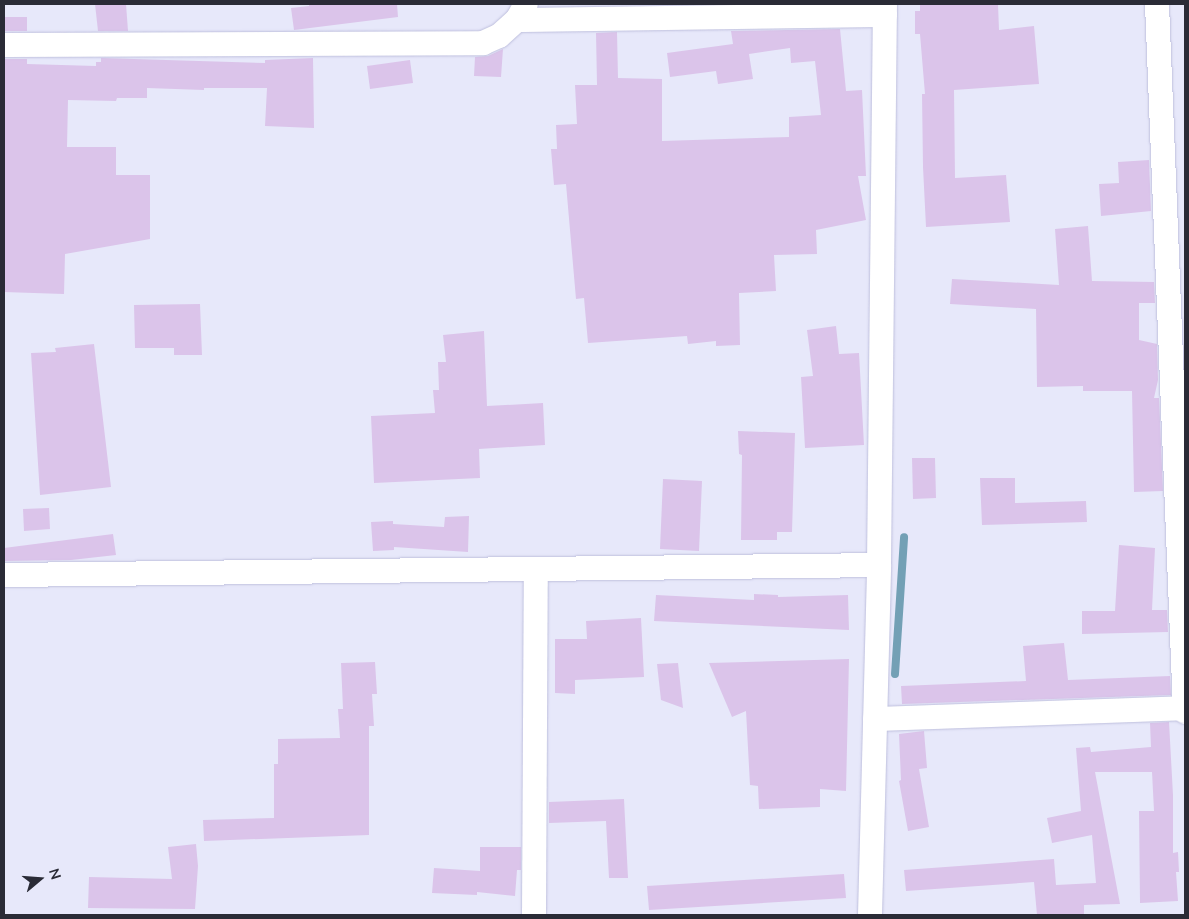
<!DOCTYPE html>
<style>
body{margin:0}
#map{position:relative;width:1189px;height:919px;overflow:hidden;background:#e7e8fa;font-family:"Nunito Sans",sans-serif}
div>[style]{position:absolute}
[style*='--x']{left:calc(var(--x)*1px);top:calc(var(--y)*1px);width:calc(var(--w)*1px);rotate:calc(var(--a)*1deg)}
.stream>*{height:8px;margin:-4px;padding:0 4px;transform-origin:4px;border-radius:4px;background:#73a0b5}
.building>*{inset:0;background:#dbc4ea}
.roads{filter:drop-shadow(0 0 1px #bebfdd) drop-shadow(0 0 1px #bebfdd)}
.minor>*{height:24px;margin:-12px;padding:0 12px;transform-origin:12px;border-radius:12px;background:#fff}
span{translate:-50% -50%;white-space:nowrap;text-align:center;line-height:1.15;-webkit-text-stroke:4px #e7e8fa;paint-order:stroke}
.frame{position:absolute;inset:0;border:5px solid #2a2b36;pointer-events:none}
.north{position:absolute;left:15px;top:854px;width:50px;height:50px;-webkit-text-stroke:4px #e7e8fa;paint-order:stroke;rotate:72deg;font-size:14px;font-weight:700;line-height:20px;text-align:center;color:#2a2b36}
.north::after{content:'';display:block;margin:auto;width:18px;height:22px;background:#2a2b36;clip-path:polygon(50% 0,100% 100%,50% 72%,0 100%)}
</style>
<div id="map">
<div class="stream">
<i style="--x:895;--y:674;--w:137;--a:-86.2"></i>
</div>
<div class="building">
<i style="clip-path:polygon(95px 4px,126px 4px,128px 31px,98px 31px)"></i>
<i style="clip-path:polygon(309px 4px,397px 4px,398px 17px,294px 30px,291px 8px,309px 6px)"></i>
<i style="clip-path:polygon(920px 4px,998px 4px,999px 30px,1034px 26px,1039px 84px,954px 90px,955px 178px,1006px 175px,1010px 222px,926px 227px,923px 167px,922px 94px,925px 94px,920px 34px,915px 34px,915px 11px,920px 11px)"></i>
<i style="clip-path:polygon(4px 17px,27px 17px,27px 31px,4px 31px)"></i>
<i style="clip-path:polygon(840px 29px,846px 91px,862px 90px,866px 176px,858px 176px,866px 220px,816px 230px,817px 254px,774px 255px,776px 291px,739px 293px,740px 345px,716px 346px,716px 341px,688px 344px,687px 336px,588px 343px,584px 298px,576px 299px,566px 184px,554px 185px,551px 149px,557px 149px,556px 125px,577px 124px,575px 85px,597px 85px,596px 33px,617px 32px,618px 78px,662px 79px,662px 141px,789px 137px,789px 117px,821px 115px,815px 61px,791px 63px,790px 48px,749px 54px,753px 79px,718px 84px,716px 71px,670px 77px,667px 53px,733px 44px,731px 31px)"></i>
<i style="clip-path:polygon(503px 49px,501px 77px,474px 76px,475px 57px,488px 56px)"></i>
<i style="clip-path:polygon(101px 58px,265px 63px,265px 60px,313px 58px,314px 128px,265px 126px,267px 88px,204px 88px,204px 90px,147px 88px,147px 98px,117px 98px,116px 101px,68px 100px,67px 147px,116px 147px,116px 175px,150px 175px,150px 239px,65px 254px,64px 294px,4px 292px,4px 59px,27px 59px,27px 64px,96px 66px,96px 62px,101px 62px)"></i>
<i style="clip-path:polygon(410px 60px,413px 83px,370px 89px,367px 66px)"></i>
<i style="clip-path:polygon(1149px 160px,1151px 211px,1101px 216px,1099px 184px,1119px 183px,1118px 162px)"></i>
<i style="clip-path:polygon(1088px 226px,1092px 281px,1154px 282px,1155px 303px,1139px 303px,1139px 340px,1157px 344px,1158px 380px,1154px 398px,1159px 398px,1163px 491px,1134px 492px,1132px 391px,1083px 391px,1083px 386px,1037px 387px,1036px 309px,950px 304px,952px 279px,1059px 285px,1055px 229px)"></i>
<i style="clip-path:polygon(200px 304px,202px 355px,174px 355px,174px 348px,135px 348px,134px 305px)"></i>
<i style="clip-path:polygon(836px 326px,839px 354px,859px 353px,864px 445px,805px 448px,801px 377px,813px 376px,807px 330px)"></i>
<i style="clip-path:polygon(484px 331px,487px 406px,543px 403px,545px 445px,479px 449px,480px 478px,374px 483px,371px 416px,435px 413px,433px 390px,439px 390px,438px 362px,446px 362px,443px 335px)"></i>
<i style="clip-path:polygon(94px 344px,111px 487px,40px 495px,31px 353px,56px 352px,55px 348px)"></i>
<i style="clip-path:polygon(738px 431px,795px 433px,792px 532px,777px 532px,777px 540px,741px 540px,742px 455px,739px 454px)"></i>
<i style="clip-path:polygon(912px 458px,935px 458px,936px 498px,913px 499px)"></i>
<i style="clip-path:polygon(980px 478px,1015px 478px,1015px 503px,1086px 501px,1087px 522px,982px 525px)"></i>
<i style="clip-path:polygon(663px 479px,702px 481px,699px 551px,660px 549px)"></i>
<i style="clip-path:polygon(49px 508px,50px 529px,24px 531px,23px 509px)"></i>
<i style="clip-path:polygon(469px 516px,468px 552px,394px 547px,394px 550px,373px 551px,371px 522px,393px 521px,393px 524px,444px 527px,445px 517px)"></i>
<i style="clip-path:polygon(113px 534px,116px 555px,71px 560px,4px 561px,4px 548px)"></i>
<i style="clip-path:polygon(1119px 545px,1155px 548px,1152px 610px,1167px 610px,1168px 632px,1082px 634px,1082px 611px,1115px 611px)"></i>
<i style="clip-path:polygon(754px 594px,778px 595px,778px 597px,848px 595px,849px 630px,654px 621px,656px 595px,754px 600px)"></i>
<i style="clip-path:polygon(641px 618px,644px 677px,575px 680px,575px 694px,555px 693px,555px 639px,587px 639px,586px 621px)"></i>
<i style="clip-path:polygon(1064px 643px,1068px 680px,1170px 676px,1171px 695px,902px 704px,901px 686px,1026px 681px,1023px 646px)"></i>
<i style="clip-path:polygon(849px 659px,846px 791px,820px 789px,820px 807px,759px 809px,758px 786px,750px 785px,746px 711px,732px 717px,709px 663px)"></i>
<i style="clip-path:polygon(375px 662px,377px 694px,372px 694px,374px 726px,369px 726px,369px 835px,204px 841px,203px 820px,274px 818px,274px 764px,278px 764px,278px 739px,340px 738px,338px 709px,343px 709px,341px 663px)"></i>
<i style="clip-path:polygon(678px 663px,683px 708px,661px 700px,657px 664px)"></i>
<i style="clip-path:polygon(1169px 722px,1173px 795px,1173px 853px,1178px 852px,1179px 872px,1176px 872px,1178px 901px,1140px 903px,1139px 811px,1154px 811px,1152px 772px,1095px 772px,1120px 904px,1084px 905px,1084px 915px,1037px 915px,1034px 882px,906px 891px,904px 870px,1054px 859px,1056px 885px,1096px 883px,1092px 835px,1052px 843px,1047px 818px,1081px 811px,1076px 748px,1090px 747px,1091px 752px,1151px 747px,1150px 723px)"></i>
<i style="clip-path:polygon(924px 731px,927px 768px,919px 769px,929px 827px,908px 831px,899px 781px,901px 780px,899px 734px)"></i>
<i style="clip-path:polygon(624px 799px,628px 878px,609px 878px,606px 821px,549px 823px,549px 802px)"></i>
<i style="clip-path:polygon(196px 844px,198px 866px,195px 909px,88px 908px,89px 877px,172px 879px,168px 847px)"></i>
<i style="clip-path:polygon(480px 847px,521px 847px,521px 870px,517px 870px,515px 896px,477px 892px,477px 895px,432px 893px,434px 868px,480px 871px)"></i>
<i style="clip-path:polygon(844px 874px,846px 898px,649px 910px,647px 886px)"></i>
</div>
<div class="roads">
<div class="minor">
<i style="--x:1157;--y:4;--w:708;--a:87.73"></i>
<i style="--x:517;--y:20;--w:368;--a:-0.8"></i>
<i style="--x:4;--y:45;--w:479;--a:-0.2"></i>
<i style="--x:483;--y:43;--w:17;--a:-24"></i>
<i style="--x:499;--y:36;--w:24;--a:-42"></i>
<i style="--x:517;--y:20;--w:18;--a:-61"></i>
<i style="--x:4;--y:575;--w:875;--a:-0.65"></i>
<i style="--x:875;--y:719;--w:310;--a:-2"></i>
<i style="--x:534;--y:915;--w:345;--a:-89.7"></i>
<i style="--x:870;--y:915;--w:350;--a:-88.5"></i>
<i style="--x:879;--y:565;--w:561;--a:-89.39"></i>
</div>
</div>
<div class="frame"></div>
<div class="north">N</div>
</div>
